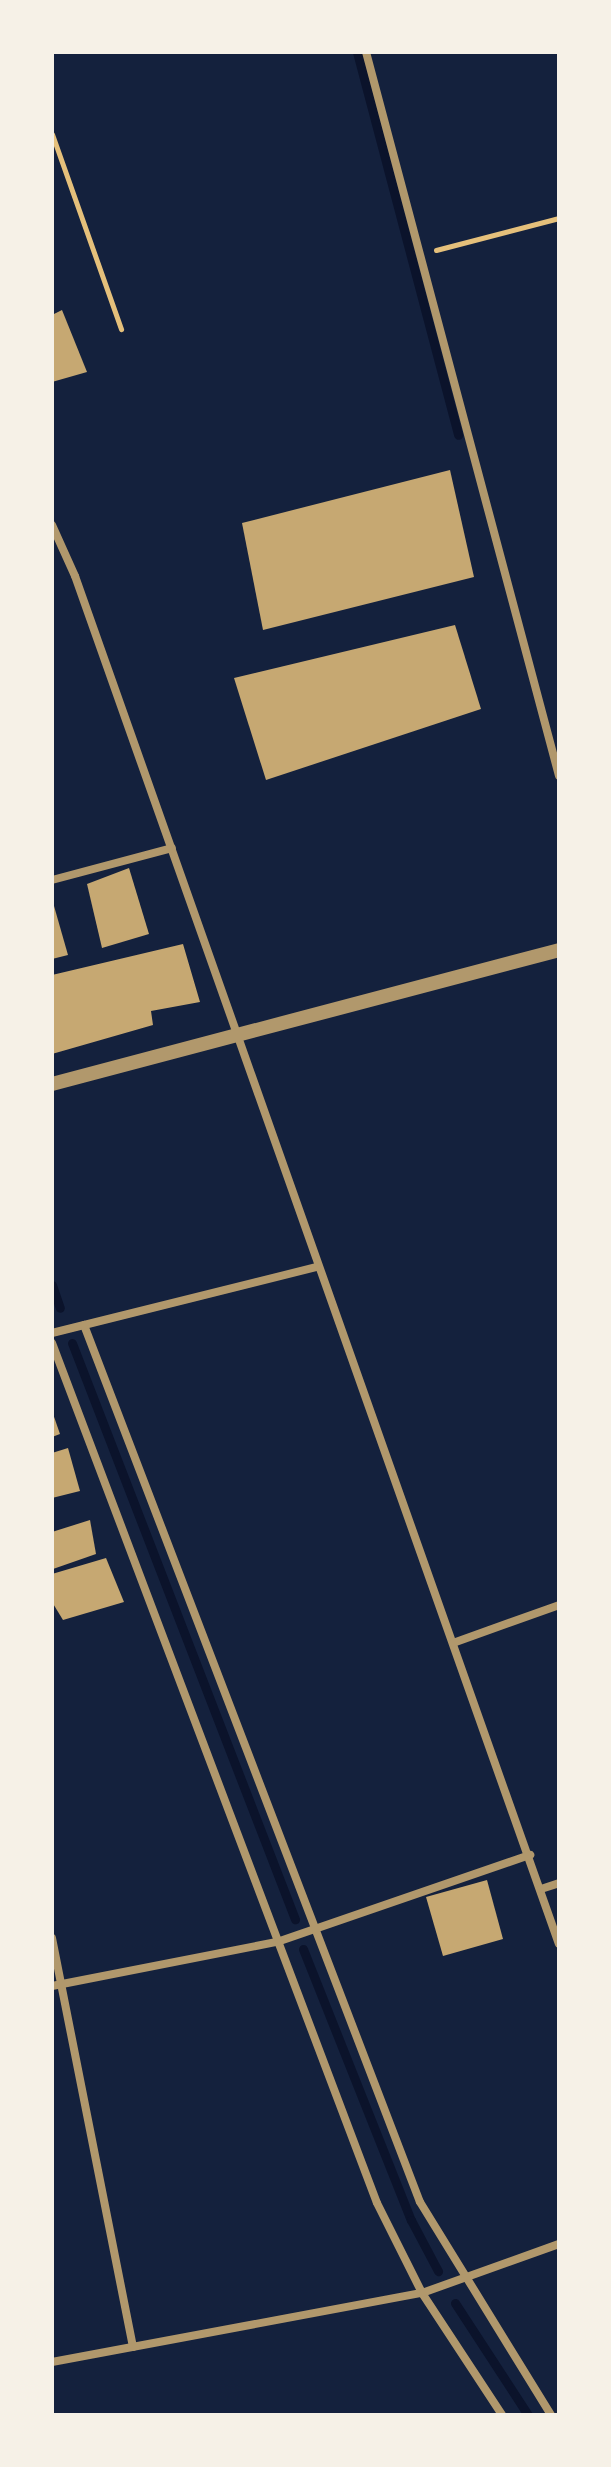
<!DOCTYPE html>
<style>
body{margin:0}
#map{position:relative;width:611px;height:2467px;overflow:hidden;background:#14213d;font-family:Karla,sans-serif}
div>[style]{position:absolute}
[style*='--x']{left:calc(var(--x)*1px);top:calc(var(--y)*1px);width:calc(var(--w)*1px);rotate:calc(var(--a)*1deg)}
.stream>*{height:9px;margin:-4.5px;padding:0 4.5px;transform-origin:4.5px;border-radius:4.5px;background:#0b132b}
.building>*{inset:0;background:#c6a872}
.path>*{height:5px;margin:-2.5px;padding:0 2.5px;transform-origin:2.5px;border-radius:2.5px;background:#e5c07b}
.minor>*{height:8px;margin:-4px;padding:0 4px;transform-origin:4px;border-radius:4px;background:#b1986c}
.tertiary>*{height:14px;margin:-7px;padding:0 7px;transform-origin:7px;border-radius:7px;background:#b1986c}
span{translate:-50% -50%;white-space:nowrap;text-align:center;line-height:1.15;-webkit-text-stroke:6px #f6f1e7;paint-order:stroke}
.frame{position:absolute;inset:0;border:54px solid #f6f1e7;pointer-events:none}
</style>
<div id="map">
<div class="stream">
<i style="--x:357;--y:52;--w:396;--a:75.2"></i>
<i style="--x:52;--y:1285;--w:24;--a:71"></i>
<i style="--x:72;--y:1343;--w:618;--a:68.84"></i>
<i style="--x:303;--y:1949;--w:292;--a:68.3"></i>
<i style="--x:411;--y:2220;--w:58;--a:62.1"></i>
<i style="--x:455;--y:2303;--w:134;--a:56.9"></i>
</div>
<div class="building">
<i style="clip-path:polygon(62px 310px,87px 372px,52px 382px,52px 315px)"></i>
<i style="clip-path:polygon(450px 470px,474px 577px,263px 630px,242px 523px)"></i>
<i style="clip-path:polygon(455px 625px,481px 709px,266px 780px,234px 678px)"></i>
<i style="clip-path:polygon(129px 868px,149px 934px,102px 948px,87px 884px)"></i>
<i style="clip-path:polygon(52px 899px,68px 955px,52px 959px)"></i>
<i style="clip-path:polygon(183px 944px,200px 1002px,151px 1011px,153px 1025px,52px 1054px,52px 975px)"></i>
<i style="clip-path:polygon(52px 1411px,60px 1434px,52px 1437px)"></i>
<i style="clip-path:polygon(68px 1448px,80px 1491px,52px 1498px,52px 1453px)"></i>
<i style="clip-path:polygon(90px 1520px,96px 1554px,53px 1569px,52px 1532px)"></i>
<i style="clip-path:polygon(106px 1558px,124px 1602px,63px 1620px,52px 1602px,52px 1574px)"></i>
<i style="clip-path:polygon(487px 1880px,503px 1939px,443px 1956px,426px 1897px)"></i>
</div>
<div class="path">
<i style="--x:52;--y:134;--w:207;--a:70.5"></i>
<i style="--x:436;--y:250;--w:127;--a:-14.6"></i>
</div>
<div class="minor">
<i style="--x:366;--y:52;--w:749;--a:75.07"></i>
<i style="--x:52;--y:525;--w:56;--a:65.7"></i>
<i style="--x:75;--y:576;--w:1451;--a:70.52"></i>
<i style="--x:52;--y:880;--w:124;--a:-14.9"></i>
<i style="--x:84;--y:1325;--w:939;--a:69.04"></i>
<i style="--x:420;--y:2202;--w:250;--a:58.4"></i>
<i style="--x:52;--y:1333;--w:273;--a:-14"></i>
<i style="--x:52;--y:1343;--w:919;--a:69.3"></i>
<i style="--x:377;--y:2203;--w:101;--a:63.4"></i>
<i style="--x:422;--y:2293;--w:146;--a:56.7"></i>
<i style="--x:453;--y:1643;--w:113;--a:-19.7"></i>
<i style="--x:541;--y:1889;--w:19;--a:-18"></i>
<i style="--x:52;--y:1938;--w:417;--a:78.8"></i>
<i style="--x:52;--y:1986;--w:229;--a:-11.1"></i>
<i style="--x:277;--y:1942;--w:268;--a:-19"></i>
<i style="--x:52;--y:2362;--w:376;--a:-10.6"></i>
<i style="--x:422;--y:2293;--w:145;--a:-19.7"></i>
</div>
<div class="tertiary">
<i style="--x:52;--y:1084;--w:524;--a:-14.8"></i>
</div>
<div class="frame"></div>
</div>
